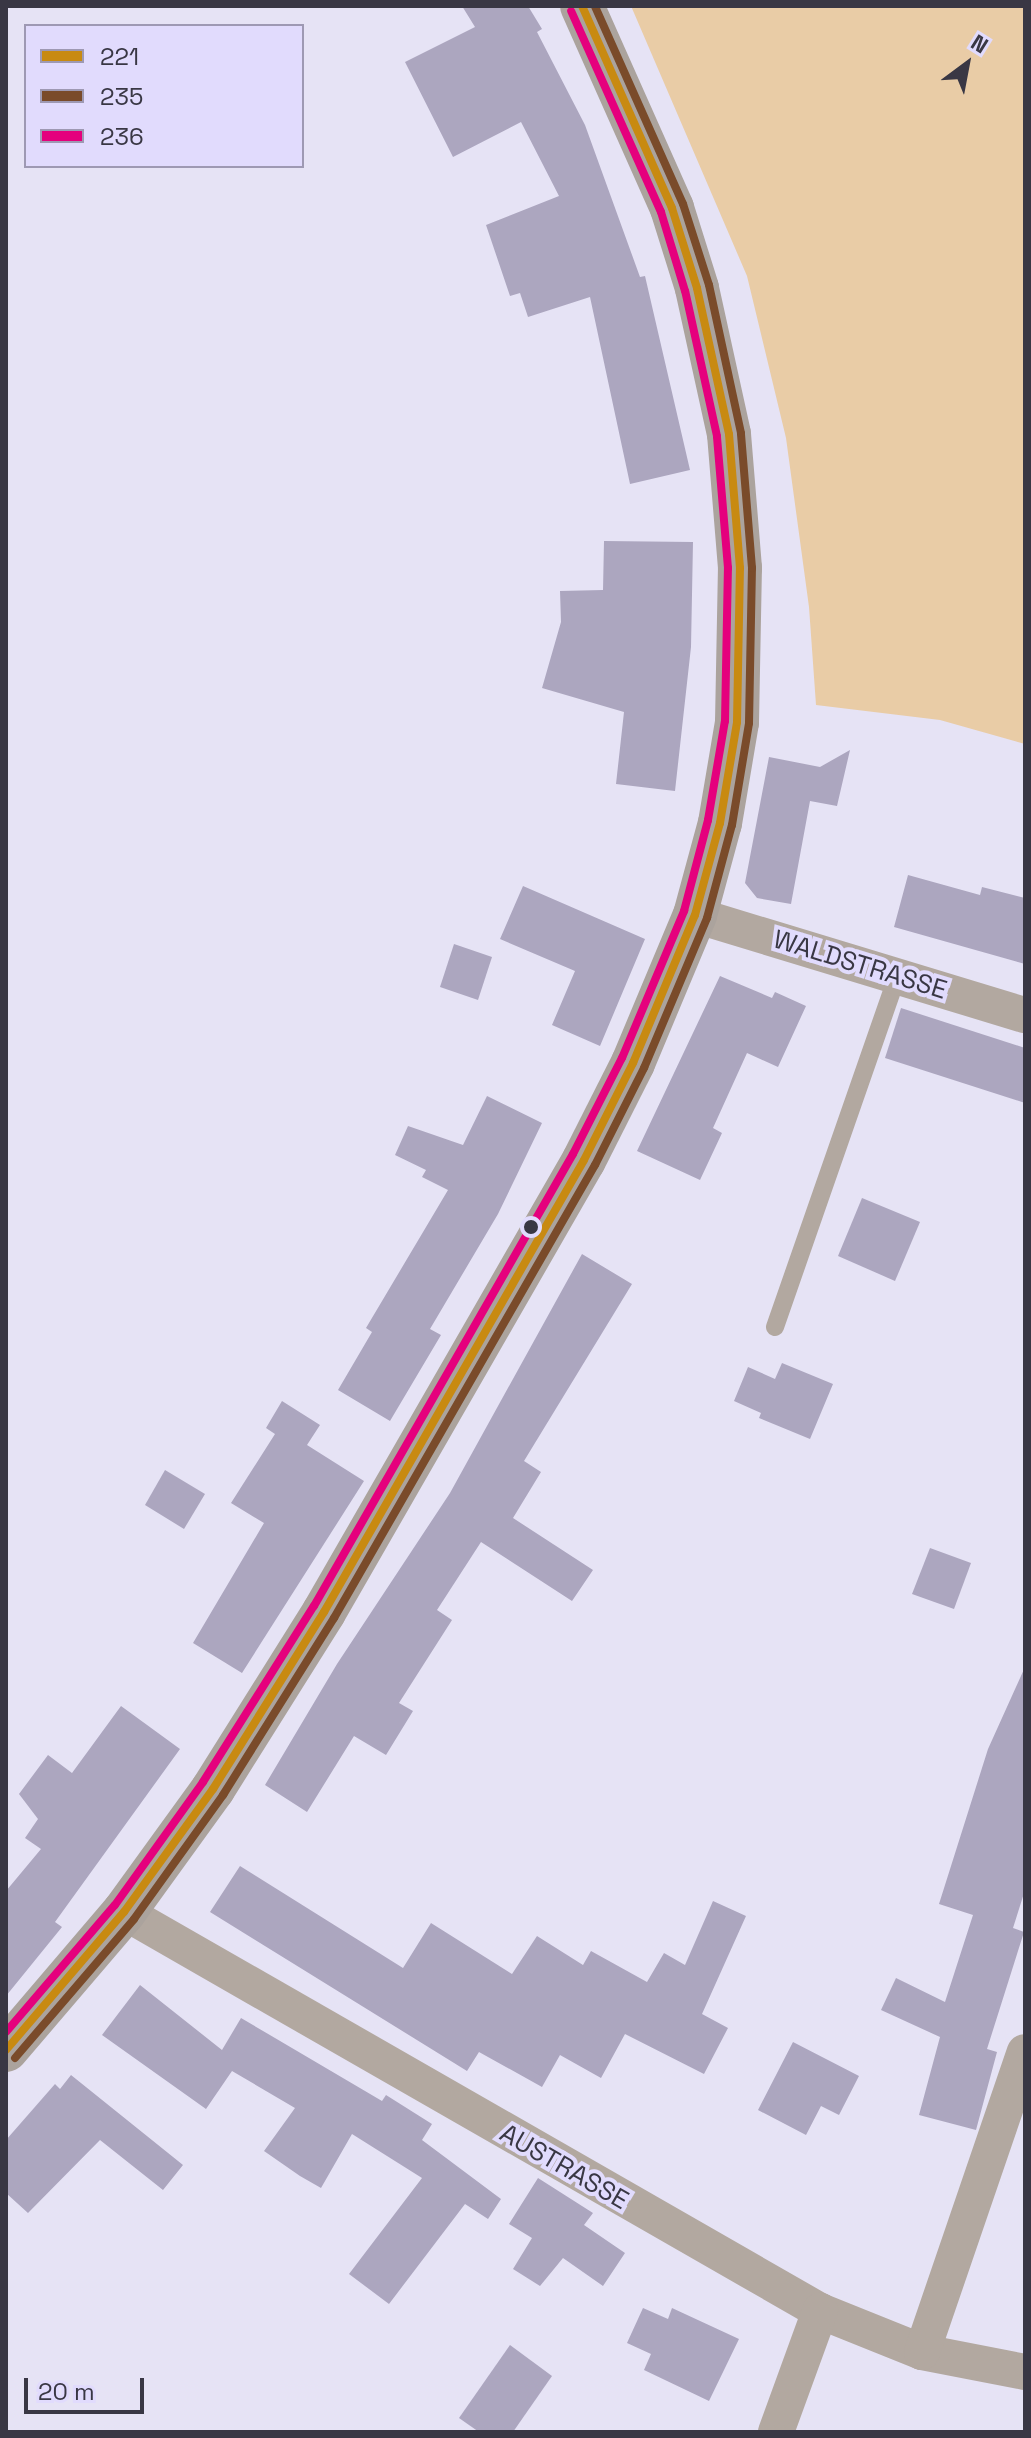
<!DOCTYPE html>
<style>
body{margin:0}
#map{position:relative;width:1031px;height:2438px;overflow:hidden;background:#e6e3f5;font-family:"Space Grotesk",sans-serif}
div>[style]{position:absolute}
[style*='--x']{left:calc(var(--x)*1px);top:calc(var(--y)*1px);width:calc(var(--w)*1px);rotate:calc(var(--a)*1deg)}
.green>*{inset:0;background:#e9cca6}
.building>*{inset:0;background:#aca6bf}
.service>*{height:18px;margin:-9px;padding:0 9px;transform-origin:9px;border-radius:9px;background:#b2a8a0}
.minor>*{height:36px;margin:-18px;padding:0 18px;transform-origin:18px;border-radius:18px;background:#b2a8a0}
.primary>*{height:44px;margin:-22px;padding:0 22px;transform-origin:22px;border-radius:22px;background:#aba39d}
.bus-1>*{height:8px;margin:-4px;padding:0 4px;transform-origin:4px;border-radius:4px;background:#c88a11}
.bus-2>*{height:8px;margin:-4px;padding:0 4px;transform-origin:4px;border-radius:4px;background:#7a4b2a}
.bus-3>*{height:8px;margin:-4px;padding:0 4px;transform-origin:4px;border-radius:4px;background:#e5007d}
.dots>*{width:22px;height:22px;translate:-50% -50%;box-sizing:border-box;border:4px solid #e1dbfd;border-radius:50%}
span{translate:-50% -50%;white-space:nowrap;text-align:center;line-height:1.15;-webkit-text-stroke:8px #e1dbfd;paint-order:stroke}
.street-label{font-size:26px;color:#393744}
.frame{position:absolute;inset:0;border:8px solid #393744;pointer-events:none}
.legend{position:absolute;left:24px;top:24px;width:280px;height:144px;box-sizing:border-box;background:#e1dbfd;border:2px solid #9e99b3;margin:0;padding:10px 14px;list-style:none;font-size:24px;color:#393744}
.legend li{display:flex;align-items:center;gap:16px;height:40px}
.legend b{width:40px;border:2px solid #9e99b3}
.north{position:absolute;left:927px;top:24px;width:80px;height:80px;-webkit-text-stroke:6px #e1dbfd;paint-order:stroke;rotate:32deg;font-size:22px;font-weight:700;line-height:32px;text-align:center;color:#393744}
.north::after{content:'';display:block;margin:auto;width:28px;height:36px;background:#393744;clip-path:polygon(50% 0,100% 100%,50% 72%,0 100%)}
.scale{position:absolute;left:24px;top:2378px;width:120px;height:36px;box-sizing:border-box;border:4px solid #393744;border-top:0;padding-left:10px;font-size:24px;line-height:28px;white-space:nowrap;color:#393744;-webkit-text-stroke:6px #e1dbfd;paint-order:stroke}
</style>
<div id="map">
<div class="green">
<i style="clip-path:polygon(631px 6px,1025px 6px,1025px 744px,940px 720px,816px 705px,809px 607px,786px 438px,747px 276px)"></i>
</div>
<div class="building">
<i style="clip-path:polygon(462px 6px,528px 6px,542px 29px,537px 32px,585px 125px,640px 277px,645px 276px,690px 470px,630px 484px,590px 297px,528px 317px,520px 293px,510px 296px,486px 225px,559px 196px,521px 122px,453px 157px,405px 62px,475px 27px)"></i>
<i style="clip-path:polygon(604px 541px,693px 542px,691px 647px,675px 791px,616px 784px,624px 712px,542px 688px,561px 622px,560px 591px,603px 590px)"></i>
<i style="clip-path:polygon(850px 750px,837px 806px,810px 801px,791px 904px,757px 898px,745px 883px,769px 757px,820px 767px)"></i>
<i style="clip-path:polygon(908px 875px,980px 895px,982px 887px,1025px 898px,1025px 964px,894px 927px)"></i>
<i style="clip-path:polygon(523px 886px,645px 939px,600px 1046px,552px 1025px,575px 971px,500px 939px)"></i>
<i style="clip-path:polygon(454px 944px,492px 957px,478px 1000px,440px 987px)"></i>
<i style="clip-path:polygon(720px 976px,772px 998px,775px 992px,806px 1006px,778px 1067px,747px 1053px,713px 1128px,722px 1133px,700px 1180px,637px 1151px)"></i>
<i style="clip-path:polygon(901px 1008px,1025px 1048px,1025px 1103px,885px 1058px)"></i>
<i style="clip-path:polygon(487px 1096px,542px 1123px,498px 1214px,430px 1329px,441px 1335px,390px 1421px,338px 1390px,372px 1332px,366px 1328px,448px 1190px,422px 1177px,426px 1170px,395px 1155px,408px 1126px,463px 1145px)"></i>
<i style="clip-path:polygon(862px 1198px,920px 1222px,895px 1281px,838px 1256px)"></i>
<i style="clip-path:polygon(582px 1254px,632px 1284px,524px 1461px,541px 1472px,513px 1518px,593px 1570px,572px 1601px,481px 1542px,437px 1610px,452px 1620px,399px 1703px,413px 1711px,386px 1755px,354px 1736px,307px 1812px,265px 1785px,337px 1664px,450px 1493px)"></i>
<i style="clip-path:polygon(782px 1363px,833px 1384px,810px 1439px,759px 1418px,761px 1413px,734px 1401px,748px 1367px,775px 1379px)"></i>
<i style="clip-path:polygon(282px 1401px,320px 1425px,307px 1445px,364px 1481px,242px 1673px,193px 1643px,264px 1523px,231px 1503px,275px 1434px,266px 1428px)"></i>
<i style="clip-path:polygon(165px 1470px,205px 1494px,184px 1529px,145px 1505px)"></i>
<i style="clip-path:polygon(930px 1548px,971px 1563px,954px 1609px,912px 1594px)"></i>
<i style="clip-path:polygon(1025px 1667px,1025px 1890px,1013px 1928px,1024px 1932px,987px 2049px,997px 2052px,976px 2130px,919px 2115px,940px 2037px,881px 2010px,896px 1978px,945px 2002px,973px 1915px,939px 1904px,988px 1749px)"></i>
<i style="clip-path:polygon(121px 1706px,180px 1749px,55px 1922px,62px 1927px,6px 1996px,6px 1891px,41px 1849px,25px 1838px,38px 1819px,19px 1794px,48px 1755px,72px 1773px)"></i>
<i style="clip-path:polygon(240px 1866px,403px 1968px,431px 1923px,512px 1974px,537px 1936px,583px 1965px,591px 1951px,647px 1982px,664px 1953px,685px 1965px,713px 1901px,746px 1916px,702px 2014px,728px 2028px,704px 2074px,625px 2034px,601px 2078px,560px 2055px,542px 2087px,479px 2052px,467px 2071px,210px 1912px)"></i>
<i style="clip-path:polygon(140px 1985px,222px 2050px,241px 2018px,382px 2101px,386px 2095px,432px 2124px,422px 2140px,501px 2199px,488px 2219px,465px 2204px,389px 2304px,349px 2274px,422px 2178px,352px 2134px,321px 2188px,300px 2176px,264px 2151px,295px 2108px,232px 2071px,206px 2109px,102px 2035px)"></i>
<i style="clip-path:polygon(793px 2042px,859px 2076px,839px 2115px,821px 2106px,806px 2135px,758px 2110px)"></i>
<i style="clip-path:polygon(71px 2075px,183px 2165px,163px 2190px,100px 2140px,28px 2213px,6px 2193px,6px 2140px,55px 2084px,60px 2089px)"></i>
<i style="clip-path:polygon(538px 2178px,593px 2213px,584px 2225px,625px 2253px,603px 2286px,563px 2258px,540px 2286px,513px 2269px,532px 2238px,509px 2224px)"></i>
<i style="clip-path:polygon(643px 2308px,668px 2319px,672px 2308px,739px 2339px,709px 2401px,644px 2370px,651px 2354px,627px 2343px)"></i>
<i style="clip-path:polygon(510px 2345px,552px 2376px,513px 2432px,479px 2432px,459px 2418px)"></i>
</div>
<div class="service">
<i style="--x:775;--y:1327;--w:371;--a:-70.8"></i>
</div>
<div class="minor">
<i style="--x:695;--y:915;--w:345;--a:16.9"></i>
<i style="--x:124;--y:1912;--w:802;--a:29.82"></i>
<i style="--x:820;--y:2311;--w:110;--a:21.9"></i>
<i style="--x:922;--y:2352;--w:105;--a:11"></i>
<i style="--x:922;--y:2352;--w:317;--a:-71.1"></i>
<i style="--x:776;--y:2432;--w:129;--a:-70"></i>
</div>
<div class="primary">
<i style="--x:6;--y:2050;--w:182;--a:-49.5"></i>
<i style="--x:124;--y:1912;--w:152;--a:-54.1"></i>
<i style="--x:213;--y:1789;--w:209;--a:-57.9"></i>
<i style="--x:324;--y:1612;--w:521;--a:-60.09"></i>
<i style="--x:584;--y:1160;--w:109;--a:-63.2"></i>
<i style="--x:633;--y:1063;--w:160;--a:-67.3"></i>
<i style="--x:695;--y:915;--w:95;--a:-74.8"></i>
<i style="--x:720;--y:823;--w:102;--a:-80.4"></i>
<i style="--x:737;--y:722;--w:154;--a:-88.9"></i>
<i style="--x:740;--y:568;--w:134;--a:-94.7"></i>
<i style="--x:729;--y:434;--w:149;--a:-102.4"></i>
<i style="--x:697;--y:288;--w:84;--a:-107.4"></i>
<i style="--x:672;--y:208;--w:221;--a:-114"></i>
</div>
<div class="bus-1">
<i style="--x:6;--y:2050;--w:182;--a:-49.5"></i>
<i style="--x:124;--y:1912;--w:152;--a:-54.1"></i>
<i style="--x:213;--y:1789;--w:209;--a:-57.9"></i>
<i style="--x:324;--y:1612;--w:521;--a:-60.09"></i>
<i style="--x:584;--y:1160;--w:109;--a:-63.2"></i>
<i style="--x:633;--y:1063;--w:160;--a:-67.3"></i>
<i style="--x:695;--y:915;--w:95;--a:-74.8"></i>
<i style="--x:720;--y:823;--w:102;--a:-80.4"></i>
<i style="--x:737;--y:722;--w:154;--a:-88.9"></i>
<i style="--x:740;--y:568;--w:134;--a:-94.7"></i>
<i style="--x:729;--y:434;--w:149;--a:-102.4"></i>
<i style="--x:697;--y:288;--w:84;--a:-107.4"></i>
<i style="--x:672;--y:208;--w:221;--a:-114"></i>
</div>
<div class="bus-2">
<i style="--x:15;--y:2058;--w:183;--a:-49.4"></i>
<i style="--x:134;--y:1919;--w:153;--a:-54.3"></i>
<i style="--x:223;--y:1795;--w:209;--a:-57.9"></i>
<i style="--x:334;--y:1618;--w:523;--a:-60.05"></i>
<i style="--x:595;--y:1165;--w:109;--a:-63.2"></i>
<i style="--x:644;--y:1068;--w:163;--a:-67.2"></i>
<i style="--x:707;--y:918;--w:96;--a:-75"></i>
<i style="--x:732;--y:825;--w:103;--a:-80.5"></i>
<i style="--x:749;--y:723;--w:155;--a:-88.9"></i>
<i style="--x:752;--y:568;--w:135;--a:-94.7"></i>
<i style="--x:741;--y:433;--w:151;--a:-102.2"></i>
<i style="--x:709;--y:285;--w:85;--a:-107.8"></i>
<i style="--x:683;--y:204;--w:217;--a:-114"></i>
</div>
<div class="bus-3">
<i style="--x:6;--y:2032;--w:167;--a:-49.4"></i>
<i style="--x:115;--y:1905;--w:151;--a:-54.4"></i>
<i style="--x:203;--y:1782;--w:208;--a:-57.8"></i>
<i style="--x:314;--y:1606;--w:521;--a:-60.19"></i>
<i style="--x:573;--y:1154;--w:108;--a:-63"></i>
<i style="--x:622;--y:1058;--w:160;--a:-67.1"></i>
<i style="--x:684;--y:911;--w:94;--a:-75.2"></i>
<i style="--x:708;--y:820;--w:100;--a:-80.3"></i>
<i style="--x:725;--y:721;--w:153;--a:-88.9"></i>
<i style="--x:728;--y:568;--w:132;--a:-94.8"></i>
<i style="--x:717;--y:436;--w:148;--a:-102.4"></i>
<i style="--x:685;--y:291;--w:83;--a:-106.9"></i>
<i style="--x:661;--y:212;--w:220;--a:-114.1"></i>
</div>
<div class="dots">
<i style="left:531px;top:1227px;background:#393744"></i>
</div>
<div class="street-label">
<span style="left:860px;top:965px;rotate:17deg">WALDSTRASSE</span>
<span style="left:564px;top:2167px;rotate:30deg">AUSTRASSE</span>
</div>
<div class="frame"></div>
<ul class="legend">
<li><b style="height:10px;background:#c88a11"></b>221</li>
<li><b style="height:10px;background:#7a4b2a"></b>235</li>
<li><b style="height:10px;background:#e5007d"></b>236</li>
</ul>
<div class="north">N</div>
<div class="scale">20 m</div>
</div>
